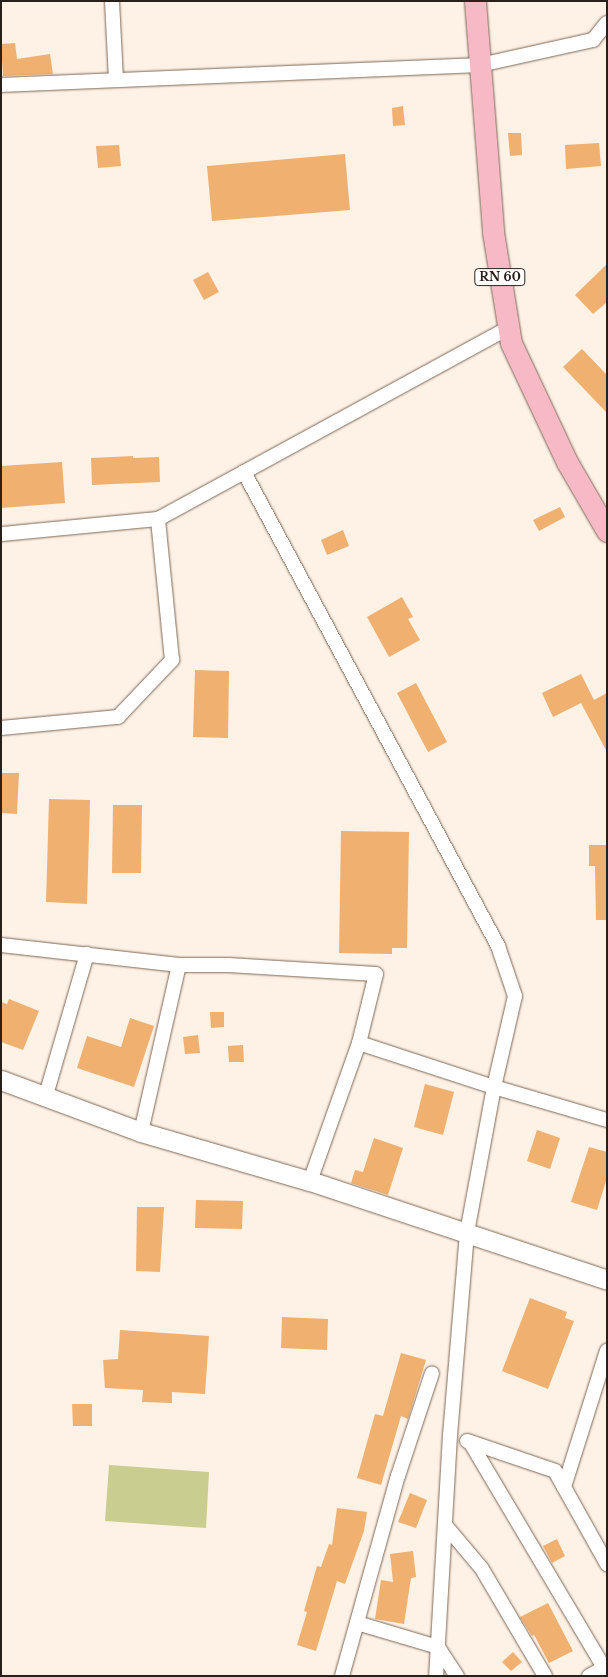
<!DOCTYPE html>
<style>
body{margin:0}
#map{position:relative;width:608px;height:1677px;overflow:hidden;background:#fef1e5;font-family:"Libre Baskerville",serif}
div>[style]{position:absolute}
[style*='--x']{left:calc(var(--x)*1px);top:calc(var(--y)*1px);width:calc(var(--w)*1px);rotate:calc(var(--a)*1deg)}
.green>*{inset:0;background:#c9ce90}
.building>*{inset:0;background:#f0b06f}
.roads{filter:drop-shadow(0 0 1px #7b6856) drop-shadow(0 0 1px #7b6856)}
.street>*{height:14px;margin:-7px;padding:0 7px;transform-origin:7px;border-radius:7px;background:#fff}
.secondary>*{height:19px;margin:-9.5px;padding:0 9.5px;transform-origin:9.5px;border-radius:9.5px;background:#fff}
.primary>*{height:21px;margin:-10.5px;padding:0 10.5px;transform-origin:10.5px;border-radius:10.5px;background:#f8b9c7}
span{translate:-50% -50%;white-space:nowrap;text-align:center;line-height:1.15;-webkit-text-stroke:4px #fff;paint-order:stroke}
.shield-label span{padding:1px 4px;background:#fff;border:1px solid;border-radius:4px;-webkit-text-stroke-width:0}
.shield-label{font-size:12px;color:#292119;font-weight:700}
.frame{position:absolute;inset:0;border:2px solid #292119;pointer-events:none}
</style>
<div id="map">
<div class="green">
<i style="clip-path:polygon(109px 1465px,209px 1472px,206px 1528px,105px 1521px)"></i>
</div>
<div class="building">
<i style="clip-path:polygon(15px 43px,17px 59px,50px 54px,53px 74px,3px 76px,1px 44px)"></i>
<i style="clip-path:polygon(403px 106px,405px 125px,393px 126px,392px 108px)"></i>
<i style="clip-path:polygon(508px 133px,521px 133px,522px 155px,510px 156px)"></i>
<i style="clip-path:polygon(599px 143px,601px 166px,566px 169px,565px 145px)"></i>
<i style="clip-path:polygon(119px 145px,121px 166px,98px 168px,96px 146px)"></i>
<i style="clip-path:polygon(345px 154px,350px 210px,212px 221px,207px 166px)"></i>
<i style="clip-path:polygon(607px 264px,607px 302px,593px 314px,575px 295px)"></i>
<i style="clip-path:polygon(208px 272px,219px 292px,204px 300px,193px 280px)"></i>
<i style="clip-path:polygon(582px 349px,607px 375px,607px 413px,563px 367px)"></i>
<i style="clip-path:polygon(133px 456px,133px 458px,159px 457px,160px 482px,92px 485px,91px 458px)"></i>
<i style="clip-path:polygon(62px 462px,65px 503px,1px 508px,1px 466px)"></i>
<i style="clip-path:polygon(560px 507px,565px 517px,539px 531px,533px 520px)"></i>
<i style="clip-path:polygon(343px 530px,349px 546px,327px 555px,321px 540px)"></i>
<i style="clip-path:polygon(402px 597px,413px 617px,408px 619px,420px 640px,389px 657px,367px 617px)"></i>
<i style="clip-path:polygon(195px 670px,229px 671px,228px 738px,193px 737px)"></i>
<i style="clip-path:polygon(581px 674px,594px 700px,607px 693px,607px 752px,581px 703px,553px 717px,542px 693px)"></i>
<i style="clip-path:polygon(416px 683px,447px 742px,428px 752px,397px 693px)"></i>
<i style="clip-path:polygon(1px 773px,19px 773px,17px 814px,1px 813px)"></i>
<i style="clip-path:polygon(49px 799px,90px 800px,87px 904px,46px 902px)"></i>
<i style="clip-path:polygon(113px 805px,142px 805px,141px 873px,112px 873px)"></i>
<i style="clip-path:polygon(341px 831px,409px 832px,407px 948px,392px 948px,392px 954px,339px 953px)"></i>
<i style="clip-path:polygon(589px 845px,607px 845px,607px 920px,596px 920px,595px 866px,589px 866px)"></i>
<i style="clip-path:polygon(9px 999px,39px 1011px,23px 1050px,1px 1042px,1px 1002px,7px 1004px)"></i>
<i style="clip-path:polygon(210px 1012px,224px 1012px,224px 1027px,211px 1028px)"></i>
<i style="clip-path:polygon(130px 1018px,154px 1026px,134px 1087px,77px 1068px,87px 1036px,121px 1047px)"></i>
<i style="clip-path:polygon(198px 1035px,200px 1053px,185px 1054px,183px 1037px)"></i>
<i style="clip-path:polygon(243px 1045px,244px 1062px,229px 1062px,228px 1046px)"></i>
<i style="clip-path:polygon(425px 1084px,454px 1092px,443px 1135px,414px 1127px)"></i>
<i style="clip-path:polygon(537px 1130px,560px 1138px,550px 1169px,527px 1161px)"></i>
<i style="clip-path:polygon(374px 1138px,403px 1148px,388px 1195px,351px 1183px,355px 1170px,363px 1172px)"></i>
<i style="clip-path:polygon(589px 1147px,607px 1152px,607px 1178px,597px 1210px,571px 1202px)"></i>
<i style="clip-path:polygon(196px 1200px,243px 1201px,242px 1229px,195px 1228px)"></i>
<i style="clip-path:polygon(137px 1207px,164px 1207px,160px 1272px,136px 1271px)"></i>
<i style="clip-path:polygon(530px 1298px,567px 1312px,565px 1318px,574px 1321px,548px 1389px,502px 1371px)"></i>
<i style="clip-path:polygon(282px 1317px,328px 1319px,327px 1350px,281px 1348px)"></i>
<i style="clip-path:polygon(120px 1330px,209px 1336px,205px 1394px,172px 1392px,172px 1403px,142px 1402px,143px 1390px,105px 1388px,103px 1360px,118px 1359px)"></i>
<i style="clip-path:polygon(401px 1353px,426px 1360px,408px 1419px,401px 1416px,381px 1485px,357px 1478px,375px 1414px,383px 1416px)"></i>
<i style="clip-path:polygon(72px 1404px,92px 1404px,92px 1426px,73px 1426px)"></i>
<i style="clip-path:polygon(410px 1493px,427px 1500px,416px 1528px,398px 1522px)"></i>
<i style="clip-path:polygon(337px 1508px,367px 1512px,364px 1531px,345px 1584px,337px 1581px,316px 1651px,297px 1645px,307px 1612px,304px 1611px,317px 1566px,321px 1567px,329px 1544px,332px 1545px)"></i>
<i style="clip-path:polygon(557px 1539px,565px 1556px,552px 1563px,543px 1546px)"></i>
<i style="clip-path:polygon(413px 1551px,416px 1577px,411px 1578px,404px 1624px,375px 1619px,381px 1580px,393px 1582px,390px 1554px)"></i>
<i style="clip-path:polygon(548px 1603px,573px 1651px,549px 1663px,534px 1635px,532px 1636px,520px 1617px)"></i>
<i style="clip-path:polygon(513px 1652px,522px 1662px,511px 1671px,502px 1662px)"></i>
</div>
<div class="roads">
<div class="street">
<i style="--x:112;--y:1;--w:79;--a:87.1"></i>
<i style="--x:1;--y:85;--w:479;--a:-2.4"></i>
<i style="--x:480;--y:65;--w:116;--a:-12.5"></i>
<i style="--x:593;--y:40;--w:22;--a:-51"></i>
<i style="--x:244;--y:472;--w:538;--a:61.81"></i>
<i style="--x:498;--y:946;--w:53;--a:71.2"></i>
<i style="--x:515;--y:996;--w:93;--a:103"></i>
<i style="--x:494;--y:1087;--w:148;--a:100.5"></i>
<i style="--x:467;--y:1233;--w:203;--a:94.8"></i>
<i style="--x:450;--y:1435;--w:241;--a:93.3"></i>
<i style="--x:1;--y:534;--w:158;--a:-5.5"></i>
<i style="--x:158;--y:519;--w:400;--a:-28.6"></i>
<i style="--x:1;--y:728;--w:118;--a:-5.4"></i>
<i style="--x:118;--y:717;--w:79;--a:-46.5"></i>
<i style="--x:172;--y:660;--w:142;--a:-95.7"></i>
<i style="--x:1;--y:945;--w:179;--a:6.4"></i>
<i style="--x:179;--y:965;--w:49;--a:0"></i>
<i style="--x:228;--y:965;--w:148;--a:3.5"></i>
<i style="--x:376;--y:974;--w:71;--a:103.8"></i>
<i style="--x:359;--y:1043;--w:146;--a:109.5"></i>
<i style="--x:359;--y:1043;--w:142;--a:18.1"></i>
<i style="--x:494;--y:1087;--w:118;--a:16.3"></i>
<i style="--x:46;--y:1095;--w:147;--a:-73.8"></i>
<i style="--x:141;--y:1132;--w:171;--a:-77.2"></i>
<i style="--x:467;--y:1441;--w:93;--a:18.8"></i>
<i style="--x:555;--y:1471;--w:107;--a:60.8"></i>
<i style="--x:470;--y:1442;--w:269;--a:59.3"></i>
<i style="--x:564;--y:1487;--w:143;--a:-72.5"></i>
<i style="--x:445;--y:1525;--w:57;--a:49.9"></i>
<i style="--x:482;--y:1569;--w:124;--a:59.5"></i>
<i style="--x:357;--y:1623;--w:84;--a:16.5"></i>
<i style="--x:438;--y:1647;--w:35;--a:57"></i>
<i style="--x:342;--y:1676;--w:208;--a:-74.4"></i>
<i style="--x:398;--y:1476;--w:108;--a:-71.7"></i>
<i style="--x:589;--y:1676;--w:21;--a:-29"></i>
</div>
<div class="secondary">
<i style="--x:1;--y:1080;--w:149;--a:20.4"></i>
<i style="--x:141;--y:1132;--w:176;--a:16.2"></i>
<i style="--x:310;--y:1181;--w:313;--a:18.4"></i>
</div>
<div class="primary">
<i style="--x:475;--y:1;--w:232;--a:85.5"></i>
<i style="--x:493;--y:232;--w:112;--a:80.8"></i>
<i style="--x:511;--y:343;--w:132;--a:64.8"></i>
<i style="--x:567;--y:462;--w:80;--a:59.9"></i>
</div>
</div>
<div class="shield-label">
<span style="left:500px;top:277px">RN 60</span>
</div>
<div class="frame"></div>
</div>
